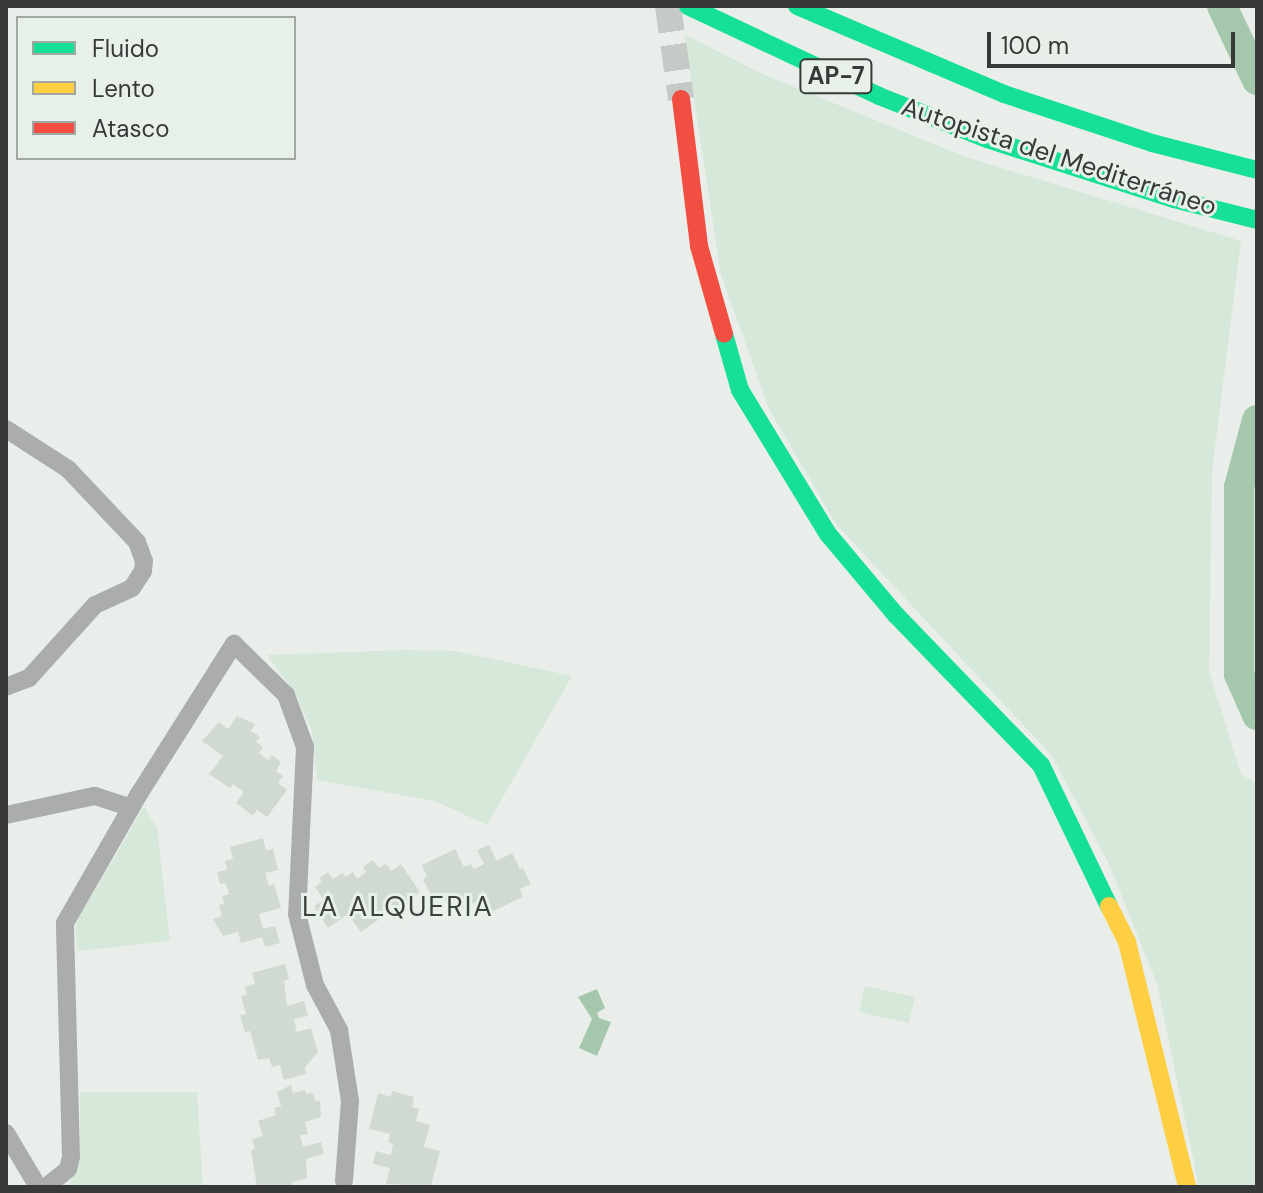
<!DOCTYPE html>
<meta charset="utf-8">
<style>
body{margin:0}
#map{position:relative;width:1263px;height:1193px;overflow:hidden;background:#eaeeeb;font-family:"DM Sans",sans-serif}
div>[style]{position:absolute}
[style*='--x']{left:calc(var(--x)*1px);top:calc(var(--y)*1px);width:calc(var(--w)*1px);rotate:calc(var(--a)*1deg)}
.green>*{inset:0;background:#d6e8d9}
.water>*{inset:0;background:#a5c8ad}
.river>*{height:30px;margin:-15px;padding:0 15px;transform-origin:15px;border-radius:15px;background:#a5c8ad}
.building>*{inset:0;background:#d0dad2}
.secondary-tunnel>*{height:26px;margin-top:-13px;transform-origin:0;background:repeating-linear-gradient(90deg,#c6cac7 0 26px,transparent 0 39px)}
.street>*{height:18px;margin:-9px;padding:0 9px;transform-origin:9px;border-radius:9px;background:#aaadab}
.fast>*{height:18px;margin:-9px;padding:0 9px;transform-origin:9px;border-radius:9px;background:#16e098}
.slow>*{height:18px;margin:-9px;padding:0 9px;transform-origin:9px;border-radius:9px;background:#ffcf43}
.jam>*{height:18px;margin:-9px;padding:0 9px;transform-origin:9px;border-radius:9px;background:#f24e42}
span{translate:-50% -50%;white-space:nowrap;text-align:center;line-height:1.15;-webkit-text-stroke:6px #e8f0ea;paint-order:stroke}
.shield-label span{padding:2px 6px;background:#e8f0ea;border:2px solid;border-radius:6px;-webkit-text-stroke-width:0}
.shield-label{font-size:24px;color:#373a38;font-weight:700}
.street-label{font-size:26px;color:#373a38}
.neighbourhood-label{font-size:28px;color:#3c423d;letter-spacing:2px}
.frame{position:absolute;inset:0;border:8px solid #373a38;pointer-events:none}
.legend{position:absolute;left:16px;top:16px;width:280px;height:144px;box-sizing:border-box;background:#e8f0ea;border:2px solid #a1a7a3;margin:0;padding:10px 14px;list-style:none;font-size:24px;color:#373a38}
.legend li{display:flex;align-items:center;gap:16px;height:40px}
.legend b{width:40px;border:2px solid #a1a7a3}
.scale{position:absolute;left:987px;top:32px;width:248px;height:36px;box-sizing:border-box;border:4px solid #373a38;border-top:0;padding-left:10px;font-size:24px;line-height:28px;white-space:nowrap;color:#373a38;-webkit-text-stroke:6px #e8f0ea;paint-order:stroke}
</style>
<div id="map">
<div class="green">
<i style="clip-path:polygon(684px 34px,760px 73px,966px 157px,1241px 241px,1212px 472px,1209px 671px,1241px 774px,1257px 784px,1257px 1187px,1199px 1187px,1157px 984px,1109px 864px,1052px 756px,836px 524px,769px 409px,721px 275px)"></i>
<i style="clip-path:polygon(1257px 462px,1257px 678px,1250px 661px,1250px 494px)"></i>
<i style="clip-path:polygon(405px 650px,455px 651px,572px 676px,487px 825px,435px 801px,317px 780px,312px 731px,295px 693px,267px 655px)"></i>
<i style="clip-path:polygon(144px 807px,157px 828px,170px 941px,78px 951px,75px 932px,78px 919px)"></i>
<i style="clip-path:polygon(865px 986px,915px 997px,909px 1023px,859px 1012px)"></i>
<i style="clip-path:polygon(80px 1092px,197px 1092px,203px 1187px,68px 1187px,80px 1161px)"></i>
</div>
<div class="water">
<i style="clip-path:polygon(597px 989px,605px 1008px,597px 1013px,599px 1018px,611px 1022px,597px 1056px,579px 1048px,592px 1019px,578px 997px)"></i>
</div>
<div class="river">
<i style="--x:1222;--y:6;--w:82;--a:64.7"></i>
<i style="--x:1257;--y:420;--w:69;--a:105"></i>
<i style="--x:1239;--y:487;--w:187;--a:90"></i>
<i style="--x:1239;--y:674;--w:45;--a:66.3"></i>
</div>
<div class="building">
<i style="clip-path:polygon(237px 716px,255px 724px,251px 731px,260px 737px,256px 742px,263px 747px,259px 753px,268px 760px,272px 755px,281px 762px,276px 771px,283px 776px,278px 783px,287px 790px,267px 817px,257px 810px,253px 816px,236px 803px,244px 792px,233px 784px,230px 788px,209px 774px,223px 756px,202px 741px,219px 722px,228px 729px)"></i>
<i style="clip-path:polygon(263px 838px,266px 851px,273px 849px,278px 870px,265px 873px,269px 886px,274px 884px,281px 908px,259px 914px,263px 929px,275px 926px,280px 943px,265px 947px,262px 937px,241px 943px,238px 932px,223px 936px,213px 919px,222px 916px,219px 905px,224px 904px,222px 896px,229px 894px,226px 883px,220px 884px,217px 872px,227px 870px,225px 861px,233px 859px,230px 847px)"></i>
<i style="clip-path:polygon(489px 845px,497px 861px,512px 853px,520px 869px,523px 868px,531px 884px,520px 889px,523px 897px,491px 912px,484px 898px,463px 908px,457px 896px,446px 901px,442px 895px,433px 899px,423px 879px,427px 877px,422px 865px,455px 849px,464px 867px,471px 864px,474px 869px,484px 864px,477px 850px)"></i>
<i style="clip-path:polygon(373px 860px,379px 868px,386px 864px,391px 871px,401px 864px,420px 892px,410px 899px,414px 904px,396px 917px,389px 905px,378px 913px,381px 918px,361px 932px,348px 914px,328px 928px,314px 906px,324px 900px,315px 887px,322px 882px,319px 878px,328px 872px,333px 879px,342px 873px,346px 877px,353px 872px,357px 879px,366px 872px,363px 867px)"></i>
<i style="clip-path:polygon(285px 964px,289px 979px,284px 981px,287px 1006px,304px 1001px,308px 1016px,294px 1019px,297px 1032px,311px 1028px,318px 1052px,305px 1067px,306px 1074px,284px 1080px,280px 1065px,272px 1067px,269px 1058px,258px 1060px,250px 1031px,245px 1032px,240px 1015px,246px 1014px,241px 996px,247px 994px,245px 987px,255px 984px,252px 973px)"></i>
<i style="clip-path:polygon(291px 1085px,293px 1093px,305px 1090px,306px 1094px,313px 1093px,316px 1102px,320px 1100px,321px 1117px,305px 1122px,308px 1134px,300px 1135px,303px 1147px,321px 1142px,324px 1154px,306px 1159px,307px 1178px,292px 1182px,292px 1186px,257px 1187px,251px 1150px,255px 1149px,252px 1139px,263px 1136px,258px 1121px,276px 1115px,274px 1108px,281px 1106px,277px 1092px)"></i>
<i style="clip-path:polygon(392px 1091px,414px 1097px,412px 1107px,419px 1109px,416px 1121px,430px 1125px,424px 1147px,440px 1151px,431px 1186px,386px 1184px,390px 1168px,373px 1164px,376px 1151px,391px 1155px,393px 1144px,388px 1142px,390px 1134px,369px 1129px,378px 1093px,391px 1097px)"></i>
</div>
<div class="secondary-tunnel">
<i style="--x:668;--y:6;--w:94;--a:82"></i>
</div>
<div class="street">
<i style="--x:6;--y:429;--w:74;--a:32.8"></i>
<i style="--x:68;--y:469;--w:100;--a:46.6"></i>
<i style="--x:137;--y:542;--w:20;--a:70"></i>
<i style="--x:144;--y:561;--w:10;--a:96"></i>
<i style="--x:143;--y:571;--w:20;--a:123"></i>
<i style="--x:132;--y:588;--w:41;--a:155.3"></i>
<i style="--x:95;--y:605;--w:98;--a:132.1"></i>
<i style="--x:29;--y:678;--w:25;--a:159"></i>
<i style="--x:6;--y:815;--w:91;--a:-12.1"></i>
<i style="--x:95;--y:796;--w:38;--a:18"></i>
<i style="--x:6;--y:1133;--w:63;--a:59.3"></i>
<i style="--x:46;--y:1187;--w:28;--a:-39"></i>
<i style="--x:68;--y:1169;--w:12;--a:-76"></i>
<i style="--x:71;--y:1157;--w:234;--a:-91.5"></i>
<i style="--x:65;--y:923;--w:149;--a:-60.2"></i>
<i style="--x:139;--y:794;--w:178;--a:-57.7"></i>
<i style="--x:234;--y:644;--w:73;--a:44.4"></i>
<i style="--x:286;--y:695;--w:55;--a:69.9"></i>
<i style="--x:305;--y:747;--w:167;--a:92.7"></i>
<i style="--x:297;--y:914;--w:73;--a:75.8"></i>
<i style="--x:315;--y:985;--w:51;--a:61.9"></i>
<i style="--x:339;--y:1030;--w:72;--a:81.2"></i>
<i style="--x:350;--y:1101;--w:80;--a:94.3"></i>
</div>
<div class="fast">
<i style="--x:688;--y:6;--w:211;--a:25.2"></i>
<i style="--x:879;--y:96;--w:116;--a:21.7"></i>
<i style="--x:987;--y:139;--w:196;--a:17.8"></i>
<i style="--x:1174;--y:199;--w:86;--a:14.2"></i>
<i style="--x:797;--y:6;--w:225;--a:23"></i>
<i style="--x:1004;--y:94;--w:156;--a:18.3"></i>
<i style="--x:1152;--y:143;--w:108;--a:14.4"></i>
<i style="--x:724;--y:334;--w:58;--a:74.1"></i>
<i style="--x:740;--y:390;--w:169;--a:58.6"></i>
<i style="--x:828;--y:534;--w:106;--a:50"></i>
<i style="--x:896;--y:615;--w:209;--a:46"></i>
<i style="--x:1041;--y:765;--w:157;--a:64.3"></i>
</div>
<div class="slow">
<i style="--x:1109;--y:906;--w:40;--a:63.4"></i>
<i style="--x:1127;--y:942;--w:252;--a:76.2"></i>
</div>
<div class="jam">
<i style="--x:681;--y:99;--w:148;--a:83"></i>
<i style="--x:699;--y:246;--w:91;--a:74.1"></i>
</div>
<div class="shield-label">
<span style="left:836px;top:76px">AP-7</span>
</div>
<div class="street-label">
<span style="left:1059px;top:157px;rotate:18deg">Autopista del Mediterráneo</span>
</div>
<div class="neighbourhood-label">
<span style="left:398px;top:907px">LA ALQUERIA</span>
</div>
<div class="frame"></div>
<ul class="legend">
<li><b style="height:10px;background:#16e098"></b>Fluido</li>
<li><b style="height:10px;background:#ffcf43"></b>Lento</li>
<li><b style="height:10px;background:#f24e42"></b>Atasco</li>
</ul>
<div class="scale">100 m</div>
</div>
